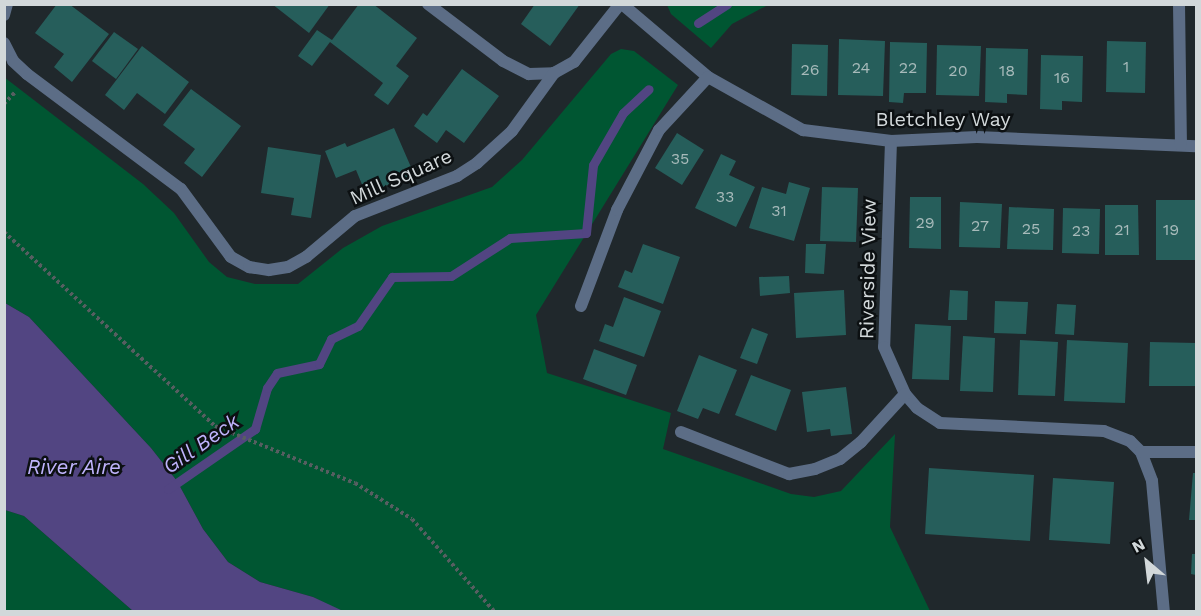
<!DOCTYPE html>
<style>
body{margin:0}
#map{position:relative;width:1201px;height:616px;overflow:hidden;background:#20282c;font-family:"Work Sans",sans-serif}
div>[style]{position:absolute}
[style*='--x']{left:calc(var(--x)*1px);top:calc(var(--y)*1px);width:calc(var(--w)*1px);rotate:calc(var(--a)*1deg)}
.green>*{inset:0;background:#005632}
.water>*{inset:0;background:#524582}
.stream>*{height:9px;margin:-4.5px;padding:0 4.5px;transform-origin:4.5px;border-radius:4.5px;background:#524582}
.building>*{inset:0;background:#265e5b}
.path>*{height:4px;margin-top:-2px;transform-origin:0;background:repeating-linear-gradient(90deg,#575e61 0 3px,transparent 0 6px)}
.street>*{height:12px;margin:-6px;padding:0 6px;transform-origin:6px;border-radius:6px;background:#5c6d86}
span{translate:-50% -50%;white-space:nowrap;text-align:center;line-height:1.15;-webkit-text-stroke:5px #0c1012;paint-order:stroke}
.number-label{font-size:16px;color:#a7baba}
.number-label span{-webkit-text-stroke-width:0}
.street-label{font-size:20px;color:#d2d8da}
.water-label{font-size:21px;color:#bfb3fc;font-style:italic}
.frame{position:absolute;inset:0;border:6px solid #d2d8da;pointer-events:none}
.north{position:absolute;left:1117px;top:532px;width:60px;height:60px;-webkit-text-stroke:4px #0c1012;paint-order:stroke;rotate:332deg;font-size:16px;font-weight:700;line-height:24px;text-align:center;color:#d2d8da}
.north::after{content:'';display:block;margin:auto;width:21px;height:27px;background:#d2d8da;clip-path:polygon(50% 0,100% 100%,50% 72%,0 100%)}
</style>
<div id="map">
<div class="green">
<i style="clip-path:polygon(667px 5px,768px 5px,732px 24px,711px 48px,671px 14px)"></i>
<i style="clip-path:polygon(621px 49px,634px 51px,678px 85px,536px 315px,547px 373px,671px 413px,663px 449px,791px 494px,814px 497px,841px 491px,895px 434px,890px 527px,930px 611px,343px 612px,313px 597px,260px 582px,228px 562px,203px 529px,177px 481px,151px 448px,29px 317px,5px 303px,4px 77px,143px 184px,174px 213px,209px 262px,227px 277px,255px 284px,298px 284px,343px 248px,382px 226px,492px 187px,522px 160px,611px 54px)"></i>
<i style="clip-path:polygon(5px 510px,24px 516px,133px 611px,5px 612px)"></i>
</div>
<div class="water">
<i style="clip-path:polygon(5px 303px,29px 317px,151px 448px,177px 481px,203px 529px,228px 562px,260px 582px,313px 597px,343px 611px,133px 611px,24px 516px,5px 510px)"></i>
</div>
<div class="stream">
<i style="--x:698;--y:23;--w:35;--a:-33"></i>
<i style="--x:168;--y:489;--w:106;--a:-34.6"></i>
<i style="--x:255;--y:429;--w:43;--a:-73.7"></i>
<i style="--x:267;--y:388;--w:18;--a:-56"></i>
<i style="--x:277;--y:373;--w:43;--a:-12.1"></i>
<i style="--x:319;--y:364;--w:28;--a:-64"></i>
<i style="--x:331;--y:339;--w:30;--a:-26"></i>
<i style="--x:358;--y:326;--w:60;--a:-55.2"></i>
<i style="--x:392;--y:277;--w:59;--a:-1"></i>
<i style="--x:451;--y:276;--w:70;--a:-32.8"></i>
<i style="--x:510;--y:238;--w:76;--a:-3.8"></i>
<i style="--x:586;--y:233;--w:68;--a:-84.1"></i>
<i style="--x:593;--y:165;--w:60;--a:-60"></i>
<i style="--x:623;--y:113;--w:35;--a:-43"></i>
</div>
<div class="building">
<i style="clip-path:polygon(57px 4px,69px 4px,109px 34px,72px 82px,54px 67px,64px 54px,35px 33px)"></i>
<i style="clip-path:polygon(272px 4px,330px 4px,309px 33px)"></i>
<i style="clip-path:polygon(359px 4px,373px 4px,417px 38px,396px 66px,409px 76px,388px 105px,374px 95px,383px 83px,330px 42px,312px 66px,298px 56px,317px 30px,332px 40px)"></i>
<i style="clip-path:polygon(535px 4px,580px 4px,550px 46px,521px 24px)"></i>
<i style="clip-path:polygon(114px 32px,138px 49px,116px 79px,92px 61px)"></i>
<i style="clip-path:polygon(839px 39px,885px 41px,883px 96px,838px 95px)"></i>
<i style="clip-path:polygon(1107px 41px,1146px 42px,1145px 93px,1106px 92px)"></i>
<i style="clip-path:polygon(890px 42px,927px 43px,926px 93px,904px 93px,903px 103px,889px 102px)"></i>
<i style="clip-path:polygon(792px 44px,828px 45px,827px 96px,791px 95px)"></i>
<i style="clip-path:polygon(937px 45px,981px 46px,979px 96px,936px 95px)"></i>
<i style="clip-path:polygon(142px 46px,189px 82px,165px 114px,137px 93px,124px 110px,105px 95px)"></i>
<i style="clip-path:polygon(986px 48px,1028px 49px,1027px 95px,1007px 94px,1007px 103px,985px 102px)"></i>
<i style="clip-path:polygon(1041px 55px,1083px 56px,1082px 102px,1062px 101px,1062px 110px,1040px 109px)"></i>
<i style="clip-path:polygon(462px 69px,499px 96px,464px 143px,446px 130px,437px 143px,414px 126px,423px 113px,427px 116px)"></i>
<i style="clip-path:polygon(191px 89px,241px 126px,202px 177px,184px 163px,195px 149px,163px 125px)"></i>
<i style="clip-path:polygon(394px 128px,414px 174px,366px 194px,356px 170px,336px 178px,325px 151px,345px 143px,347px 147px)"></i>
<i style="clip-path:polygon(677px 133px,704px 150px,682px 185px,655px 168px)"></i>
<i style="clip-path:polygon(268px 147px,321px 155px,311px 218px,291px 215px,294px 198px,261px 193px)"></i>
<i style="clip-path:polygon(721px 154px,736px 161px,729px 175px,755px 187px,736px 227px,695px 208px)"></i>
<i style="clip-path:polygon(789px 182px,810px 188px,794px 241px,749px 228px,762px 187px,786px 194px)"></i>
<i style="clip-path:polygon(822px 187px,858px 188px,856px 242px,820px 241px)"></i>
<i style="clip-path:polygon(910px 197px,941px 197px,941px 249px,909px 248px)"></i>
<i style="clip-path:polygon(1156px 200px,1196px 200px,1196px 260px,1156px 260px)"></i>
<i style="clip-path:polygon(960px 202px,1002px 204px,1000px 248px,959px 247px)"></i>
<i style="clip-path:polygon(1105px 205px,1138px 205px,1139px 255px,1105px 255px)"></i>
<i style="clip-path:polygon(1009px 207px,1054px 209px,1053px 250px,1007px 249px)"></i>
<i style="clip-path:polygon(1063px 208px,1100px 209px,1099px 254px,1062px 253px)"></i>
<i style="clip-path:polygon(643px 244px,680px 257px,663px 304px,618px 287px,625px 270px,632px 273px)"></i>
<i style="clip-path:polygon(806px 244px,826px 244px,824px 274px,805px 273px)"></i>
<i style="clip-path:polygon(789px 276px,790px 293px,760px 296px,759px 277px)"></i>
<i style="clip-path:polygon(844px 290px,846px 335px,796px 338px,794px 293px)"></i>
<i style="clip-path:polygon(950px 290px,968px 291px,967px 320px,948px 320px)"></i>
<i style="clip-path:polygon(624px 297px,661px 311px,644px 357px,599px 341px,605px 324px,613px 327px)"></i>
<i style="clip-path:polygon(995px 301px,1028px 302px,1026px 334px,994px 333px)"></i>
<i style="clip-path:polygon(1057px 304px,1076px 305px,1074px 335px,1055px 334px)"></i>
<i style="clip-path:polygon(915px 324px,951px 326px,949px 380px,912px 379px)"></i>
<i style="clip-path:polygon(752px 328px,768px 334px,757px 364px,740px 358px)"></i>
<i style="clip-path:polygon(963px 336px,995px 338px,993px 392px,960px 391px)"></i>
<i style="clip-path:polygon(1020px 340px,1058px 342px,1055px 396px,1018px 395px)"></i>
<i style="clip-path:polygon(1067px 340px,1128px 343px,1125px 403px,1064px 401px)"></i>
<i style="clip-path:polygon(1150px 342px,1196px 343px,1196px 386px,1149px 386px)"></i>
<i style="clip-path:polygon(594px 349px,637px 365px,626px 395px,583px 379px)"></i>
<i style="clip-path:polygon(699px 355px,737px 370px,719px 414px,703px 408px,698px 419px,677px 411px)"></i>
<i style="clip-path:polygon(751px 375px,791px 390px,776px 431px,735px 415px)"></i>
<i style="clip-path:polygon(846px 387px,852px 434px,831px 436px,830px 429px,807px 432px,802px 392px)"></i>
<i style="clip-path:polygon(929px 468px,1034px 475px,1030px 541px,925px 534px)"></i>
<i style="clip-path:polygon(1193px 473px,1196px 473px,1196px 520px,1189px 520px)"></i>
<i style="clip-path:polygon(1053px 478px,1114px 482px,1110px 544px,1049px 540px)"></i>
<i style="clip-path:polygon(1192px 554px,1196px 554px,1196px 575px,1191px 574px)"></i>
</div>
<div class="path">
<i style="--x:4;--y:104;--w:16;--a:-47"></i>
<i style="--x:4;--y:232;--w:287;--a:42.6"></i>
<i style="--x:215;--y:426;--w:151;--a:22.2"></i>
<i style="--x:355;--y:483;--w:67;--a:32.3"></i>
<i style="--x:412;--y:519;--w:125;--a:48.3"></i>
</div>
<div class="street">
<i style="--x:428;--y:4;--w:94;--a:37.2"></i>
<i style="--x:503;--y:61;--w:29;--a:27"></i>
<i style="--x:529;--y:74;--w:25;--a:-2"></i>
<i style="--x:554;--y:73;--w:23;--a:-29"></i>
<i style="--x:574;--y:62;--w:74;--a:-51.6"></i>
<i style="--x:622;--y:4;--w:113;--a:40.3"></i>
<i style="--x:708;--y:77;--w:109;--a:29.2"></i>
<i style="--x:803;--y:130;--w:89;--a:7.1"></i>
<i style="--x:891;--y:141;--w:86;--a:-2.7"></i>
<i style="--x:977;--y:137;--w:219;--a:2.4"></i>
<i style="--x:1179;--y:4;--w:141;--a:89.2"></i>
<i style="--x:4;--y:15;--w:11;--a:-75"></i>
<i style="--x:4;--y:43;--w:20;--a:63"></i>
<i style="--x:13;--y:61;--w:19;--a:43"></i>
<i style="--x:27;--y:74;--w:192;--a:36.8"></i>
<i style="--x:181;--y:189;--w:84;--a:53.7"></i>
<i style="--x:231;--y:257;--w:21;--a:29"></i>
<i style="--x:249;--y:267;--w:20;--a:9"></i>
<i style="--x:269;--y:270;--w:19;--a:-9"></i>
<i style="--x:288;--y:267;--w:21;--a:-29"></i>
<i style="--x:306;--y:257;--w:64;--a:-39.9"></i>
<i style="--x:355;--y:216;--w:110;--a:-21.4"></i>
<i style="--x:457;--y:176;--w:24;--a:-33"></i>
<i style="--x:477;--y:163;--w:47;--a:-42.4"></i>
<i style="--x:512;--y:131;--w:72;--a:-54.1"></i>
<i style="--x:891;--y:141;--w:206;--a:91.9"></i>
<i style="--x:884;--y:347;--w:51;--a:65.9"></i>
<i style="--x:905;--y:394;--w:18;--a:49"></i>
<i style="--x:917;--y:408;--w:27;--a:33"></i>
<i style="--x:940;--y:423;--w:164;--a:2.8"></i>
<i style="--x:1104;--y:431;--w:28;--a:21"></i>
<i style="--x:1130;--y:441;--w:16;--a:45"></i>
<i style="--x:1141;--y:452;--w:31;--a:69"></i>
<i style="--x:1152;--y:481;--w:132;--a:84.8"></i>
<i style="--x:581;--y:306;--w:103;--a:-69.4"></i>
<i style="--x:617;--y:210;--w:90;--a:-62.3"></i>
<i style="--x:659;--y:130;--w:72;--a:-47.2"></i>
<i style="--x:681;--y:432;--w:116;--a:21.3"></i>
<i style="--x:789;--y:474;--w:26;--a:-11"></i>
<i style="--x:815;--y:469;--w:27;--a:-22"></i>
<i style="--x:840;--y:459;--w:27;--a:-39"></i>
<i style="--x:861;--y:442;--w:65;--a:-47.5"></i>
<i style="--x:1141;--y:452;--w:55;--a:0"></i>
</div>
<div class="number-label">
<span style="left:1126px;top:67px">1</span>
<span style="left:861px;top:68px">24</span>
<span style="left:908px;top:68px">22</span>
<span style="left:810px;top:70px">26</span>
<span style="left:958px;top:71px">20</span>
<span style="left:1007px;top:71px">18</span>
<span style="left:1062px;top:78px">16</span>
<span style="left:680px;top:159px">35</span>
<span style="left:725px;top:197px">33</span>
<span style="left:779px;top:211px">31</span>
<span style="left:925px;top:223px">29</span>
<span style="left:980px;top:226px">27</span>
<span style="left:1031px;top:229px">25</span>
<span style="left:1122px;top:230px">21</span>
<span style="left:1171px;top:230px">19</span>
<span style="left:1081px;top:231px">23</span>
</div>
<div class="street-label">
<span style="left:943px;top:119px">Bletchley Way</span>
<span style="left:401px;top:177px;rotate:-24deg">Mill Square</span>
<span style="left:868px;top:269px;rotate:-89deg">Riverside View</span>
</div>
<div class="water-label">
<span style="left:201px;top:444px;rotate:-35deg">Gill Beck</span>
<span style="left:74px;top:467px">River Aire</span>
</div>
<div class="frame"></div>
<div class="north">N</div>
</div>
